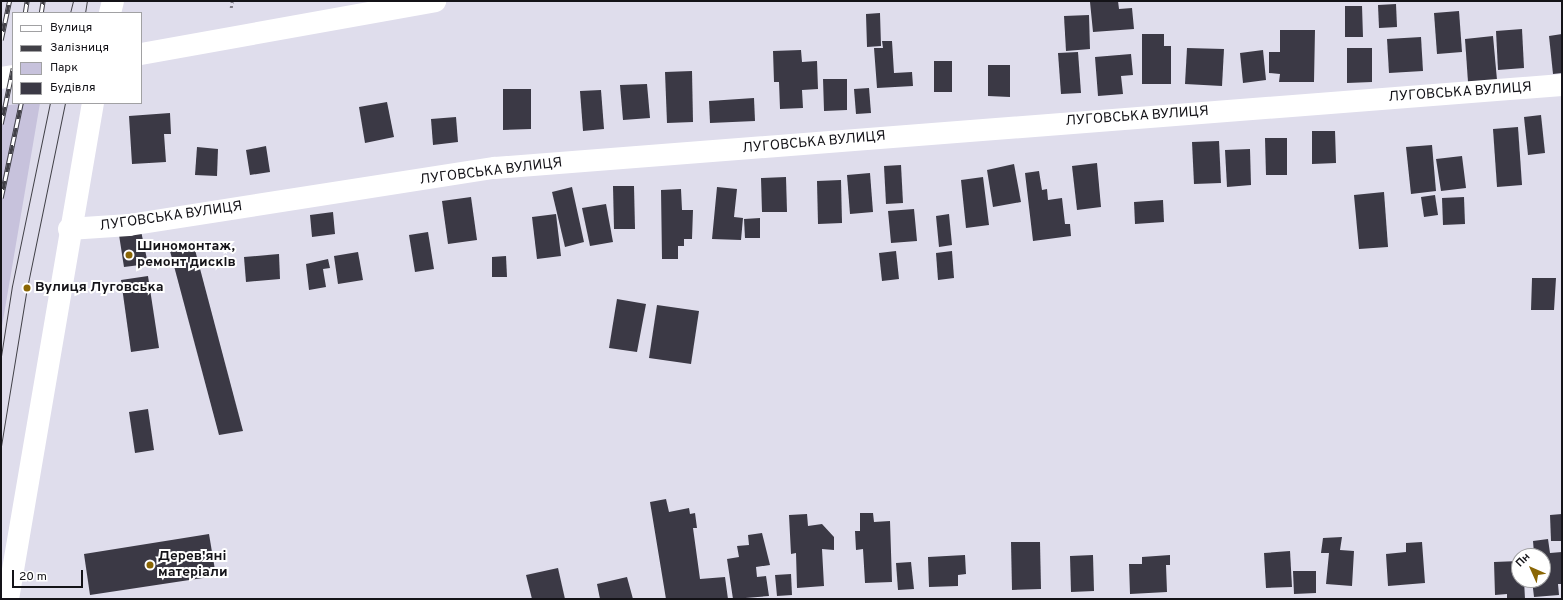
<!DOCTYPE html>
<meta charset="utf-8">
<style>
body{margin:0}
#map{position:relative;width:1563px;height:600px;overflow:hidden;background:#dfddec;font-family:Overpass,sans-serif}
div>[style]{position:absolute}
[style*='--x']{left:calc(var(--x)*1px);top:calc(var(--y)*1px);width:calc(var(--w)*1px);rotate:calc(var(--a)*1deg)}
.green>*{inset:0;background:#c7c2dc}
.building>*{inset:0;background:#3b3945}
.path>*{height:2.5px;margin-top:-1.25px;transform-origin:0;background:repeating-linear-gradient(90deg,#7f7d88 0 2px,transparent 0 5px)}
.secondary>*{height:22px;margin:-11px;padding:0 11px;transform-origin:11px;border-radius:11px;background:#fff}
.tram>*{height:1px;margin:-0.5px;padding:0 0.5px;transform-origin:0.5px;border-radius:0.5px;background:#414047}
.rail>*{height:4.5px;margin-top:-2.25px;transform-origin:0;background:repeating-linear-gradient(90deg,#fff 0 9px,#414047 0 18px);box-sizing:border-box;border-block:1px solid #414047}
.dots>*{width:11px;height:11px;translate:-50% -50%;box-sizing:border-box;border:2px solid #fff;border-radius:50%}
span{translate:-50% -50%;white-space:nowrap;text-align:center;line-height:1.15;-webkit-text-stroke:4px #fff;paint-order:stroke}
.street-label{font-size:14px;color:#141318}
.poi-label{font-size:14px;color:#141318;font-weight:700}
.left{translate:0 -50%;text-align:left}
.frame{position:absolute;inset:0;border:2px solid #141318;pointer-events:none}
.legend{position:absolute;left:12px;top:12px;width:130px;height:92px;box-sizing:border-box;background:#fff;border:1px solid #a1a1a3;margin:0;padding:5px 7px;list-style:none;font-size:12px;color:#141318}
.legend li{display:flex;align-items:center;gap:8px;height:20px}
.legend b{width:20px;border:1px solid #a1a1a3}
.north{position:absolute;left:1511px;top:548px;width:40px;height:40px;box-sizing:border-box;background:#fff;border:1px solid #a1a1a3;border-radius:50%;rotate:315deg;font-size:11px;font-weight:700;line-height:16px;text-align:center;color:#141318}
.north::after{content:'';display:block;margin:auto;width:14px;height:18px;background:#8a6604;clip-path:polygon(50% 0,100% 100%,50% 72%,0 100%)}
.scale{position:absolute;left:12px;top:570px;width:71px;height:18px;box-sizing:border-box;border:2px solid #141318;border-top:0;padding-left:5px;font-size:12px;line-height:14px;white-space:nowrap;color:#141318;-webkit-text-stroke:3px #fff;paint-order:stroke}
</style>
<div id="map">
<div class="green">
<i style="clip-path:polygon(27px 103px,40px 103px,1px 332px,1px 106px)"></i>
</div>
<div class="building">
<i style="clip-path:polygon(1118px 1px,1119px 9px,1132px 8px,1134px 29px,1093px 32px,1090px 2px)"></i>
<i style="clip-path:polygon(1396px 4px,1397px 27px,1379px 28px,1378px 5px)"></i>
<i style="clip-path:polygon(1345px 6px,1362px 6px,1363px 37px,1345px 37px)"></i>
<i style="clip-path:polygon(1459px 11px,1462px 52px,1437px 54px,1434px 13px)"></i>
<i style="clip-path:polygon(880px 13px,881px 46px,867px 47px,866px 14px)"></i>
<i style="clip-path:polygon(1089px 15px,1090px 49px,1066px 51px,1064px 16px)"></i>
<i style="clip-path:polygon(1522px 29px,1524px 68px,1498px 70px,1496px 31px)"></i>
<i style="clip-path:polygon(1280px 30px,1315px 30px,1314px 82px,1279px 82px,1280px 74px,1269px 73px,1269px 52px,1280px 52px)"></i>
<i style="clip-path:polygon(1142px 34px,1164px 34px,1164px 46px,1171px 46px,1171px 84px,1142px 84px)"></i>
<i style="clip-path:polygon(1562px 34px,1562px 73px,1553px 74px,1549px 36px)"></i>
<i style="clip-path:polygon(1493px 36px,1497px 80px,1468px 82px,1465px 39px)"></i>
<i style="clip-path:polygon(1421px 37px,1423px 71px,1389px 73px,1387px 39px)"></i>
<i style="clip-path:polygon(882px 41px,892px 41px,894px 73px,912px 72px,913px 86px,877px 88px,874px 48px,883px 48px)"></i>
<i style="clip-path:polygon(1187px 48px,1224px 49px,1222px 86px,1185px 84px)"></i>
<i style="clip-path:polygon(1347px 48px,1372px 48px,1372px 82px,1347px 83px)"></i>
<i style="clip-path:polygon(801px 50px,802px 62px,817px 61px,818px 89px,802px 90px,803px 108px,780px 109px,779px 82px,774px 82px,773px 51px)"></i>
<i style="clip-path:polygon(1263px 50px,1266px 80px,1243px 83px,1240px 53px)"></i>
<i style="clip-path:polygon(1078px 52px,1081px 93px,1061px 94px,1058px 53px)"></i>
<i style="clip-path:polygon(1131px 54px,1133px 75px,1121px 76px,1123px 94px,1098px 96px,1095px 57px)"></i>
<i style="clip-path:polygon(934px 61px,952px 61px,952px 92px,934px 92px)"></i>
<i style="clip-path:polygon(988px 65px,1010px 65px,1010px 97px,988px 96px)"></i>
<i style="clip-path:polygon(692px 71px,693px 122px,667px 123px,665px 72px)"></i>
<i style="clip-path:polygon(823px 79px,847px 79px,847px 110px,824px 111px)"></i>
<i style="clip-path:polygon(647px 84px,650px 118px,623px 120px,620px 85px)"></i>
<i style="clip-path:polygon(869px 88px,871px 113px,856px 114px,854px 89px)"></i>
<i style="clip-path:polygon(503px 89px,531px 89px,531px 129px,503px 130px)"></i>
<i style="clip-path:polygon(601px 90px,604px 129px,583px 131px,580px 91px)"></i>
<i style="clip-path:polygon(754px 98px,755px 121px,710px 123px,709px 101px)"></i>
<i style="clip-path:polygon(387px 102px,394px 137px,365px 143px,359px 107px)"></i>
<i style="clip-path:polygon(170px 113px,171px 134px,164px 134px,166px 162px,132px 164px,129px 116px)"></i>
<i style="clip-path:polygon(1541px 115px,1545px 153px,1528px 155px,1524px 117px)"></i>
<i style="clip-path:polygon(456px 117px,458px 142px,433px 145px,431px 119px)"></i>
<i style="clip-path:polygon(1518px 127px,1522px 185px,1497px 187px,1493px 129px)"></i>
<i style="clip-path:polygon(1312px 131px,1335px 131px,1336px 163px,1312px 164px)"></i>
<i style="clip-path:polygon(1265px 138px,1287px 138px,1287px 175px,1266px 175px)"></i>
<i style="clip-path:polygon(1219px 141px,1221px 183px,1194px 184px,1192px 142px)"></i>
<i style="clip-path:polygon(1432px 145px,1436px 191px,1411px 194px,1406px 147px)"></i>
<i style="clip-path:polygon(266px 146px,270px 172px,250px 175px,246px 150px)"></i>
<i style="clip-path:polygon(197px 147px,218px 149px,217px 176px,195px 175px)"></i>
<i style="clip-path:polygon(1250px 149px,1251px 185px,1227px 187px,1225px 150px)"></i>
<i style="clip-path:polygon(1462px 156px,1466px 188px,1441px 191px,1436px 159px)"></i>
<i style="clip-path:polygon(1097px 163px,1101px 207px,1077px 210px,1072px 166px)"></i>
<i style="clip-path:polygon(1014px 164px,1021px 202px,993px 207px,987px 170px)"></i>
<i style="clip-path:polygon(901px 165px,903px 203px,886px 204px,884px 166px)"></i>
<i style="clip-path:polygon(1039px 171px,1042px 190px,1047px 189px,1048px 200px,1062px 198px,1065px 224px,1070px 224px,1071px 236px,1033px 241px,1025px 173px)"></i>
<i style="clip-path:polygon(870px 173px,873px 212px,850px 214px,847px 175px)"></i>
<i style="clip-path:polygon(786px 177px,787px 212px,762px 212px,761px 178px)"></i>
<i style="clip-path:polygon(983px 177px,989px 225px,966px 228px,961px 180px)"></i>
<i style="clip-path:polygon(841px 180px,842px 223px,818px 224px,817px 181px)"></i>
<i style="clip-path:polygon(613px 186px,634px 186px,635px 229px,614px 229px)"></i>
<i style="clip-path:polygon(572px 187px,584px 242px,565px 247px,552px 192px)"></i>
<i style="clip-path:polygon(717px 187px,737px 189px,734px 217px,743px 218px,741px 240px,712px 239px)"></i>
<i style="clip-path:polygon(681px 189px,682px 210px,693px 210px,692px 239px,684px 239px,684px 246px,678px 246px,678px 259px,662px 259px,661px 190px)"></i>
<i style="clip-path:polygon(1384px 192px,1388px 247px,1359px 249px,1354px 195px)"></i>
<i style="clip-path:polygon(1435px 195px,1438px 215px,1424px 217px,1421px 197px)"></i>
<i style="clip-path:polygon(471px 197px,477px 240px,448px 244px,442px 201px)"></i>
<i style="clip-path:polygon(1464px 197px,1465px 224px,1443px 225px,1442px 198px)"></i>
<i style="clip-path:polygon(1163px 200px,1164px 222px,1135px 224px,1134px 202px)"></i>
<i style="clip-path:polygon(606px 204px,613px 242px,590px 246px,582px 208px)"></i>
<i style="clip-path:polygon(914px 209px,917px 241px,891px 243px,888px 211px)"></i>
<i style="clip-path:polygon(333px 212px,335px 234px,312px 237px,310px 215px)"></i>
<i style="clip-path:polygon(556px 214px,561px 256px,537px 259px,532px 217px)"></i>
<i style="clip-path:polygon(949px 214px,952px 245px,939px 247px,936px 216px)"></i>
<i style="clip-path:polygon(760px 218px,760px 238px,745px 238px,744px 219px)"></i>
<i style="clip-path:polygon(141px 231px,148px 264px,124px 267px,119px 235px)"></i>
<i style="clip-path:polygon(428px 232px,434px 269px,415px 272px,409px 235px)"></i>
<i style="clip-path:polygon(194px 246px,243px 431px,219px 435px,170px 251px)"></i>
<i style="clip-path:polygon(896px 251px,899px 279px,882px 281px,879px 253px)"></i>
<i style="clip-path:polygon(952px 251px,954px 278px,938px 280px,936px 253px)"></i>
<i style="clip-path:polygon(358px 252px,363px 280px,338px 284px,334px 256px)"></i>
<i style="clip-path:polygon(279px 254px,280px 279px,246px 282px,244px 257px)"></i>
<i style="clip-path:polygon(506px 256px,507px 277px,492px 277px,492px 257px)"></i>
<i style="clip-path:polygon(328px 259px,330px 268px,323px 269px,326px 287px,309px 290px,306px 264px)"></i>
<i style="clip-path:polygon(148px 276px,159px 348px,131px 352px,121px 280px)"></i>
<i style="clip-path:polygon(1532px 278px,1556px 278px,1554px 310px,1531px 310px)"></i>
<i style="clip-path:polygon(617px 299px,646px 304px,637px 352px,609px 348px)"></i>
<i style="clip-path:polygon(657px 305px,699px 311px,691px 364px,649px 358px)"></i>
<i style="clip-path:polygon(148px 409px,154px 450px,135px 453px,129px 412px)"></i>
<i style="clip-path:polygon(666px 499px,669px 512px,689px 508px,690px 514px,695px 513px,697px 528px,693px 528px,700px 579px,725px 577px,728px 599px,666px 599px,650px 502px)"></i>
<i style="clip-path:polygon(860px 513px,873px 513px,874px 522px,890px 521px,892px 582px,865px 583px,863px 549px,856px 550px,855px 531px,860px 531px)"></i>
<i style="clip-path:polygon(807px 514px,808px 526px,822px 524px,834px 537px,834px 550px,822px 549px,824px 586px,797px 588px,796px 553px,791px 554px,789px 515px)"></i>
<i style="clip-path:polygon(1562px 514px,1562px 541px,1551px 541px,1550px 515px)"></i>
<i style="clip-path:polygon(762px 533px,770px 565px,756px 567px,757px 577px,766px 576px,769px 596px,733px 599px,727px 559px,739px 557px,737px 546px,749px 545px,748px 535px)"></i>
<i style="clip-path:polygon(209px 534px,216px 576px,90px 595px,84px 554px)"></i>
<i style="clip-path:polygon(1342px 537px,1340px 550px,1354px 551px,1352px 586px,1326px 584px,1329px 553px,1321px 553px,1323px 538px)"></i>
<i style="clip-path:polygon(1548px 539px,1550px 553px,1562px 552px,1562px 584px,1558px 584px,1559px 595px,1534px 597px,1532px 580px,1543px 580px,1543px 556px,1530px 556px,1530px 553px,1534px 553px,1533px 541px)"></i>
<i style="clip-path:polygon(1011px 542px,1040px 542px,1041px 589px,1012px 590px)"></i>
<i style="clip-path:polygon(1422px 542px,1425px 583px,1388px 586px,1386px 554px,1406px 552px,1406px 543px)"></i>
<i style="clip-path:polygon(1290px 551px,1292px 587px,1266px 588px,1264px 553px)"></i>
<i style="clip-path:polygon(965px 555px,966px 574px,958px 575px,958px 586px,929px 587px,928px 557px)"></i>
<i style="clip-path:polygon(1093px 555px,1094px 591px,1071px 592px,1070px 556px)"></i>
<i style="clip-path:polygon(1170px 555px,1170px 565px,1166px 565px,1167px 592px,1130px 594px,1129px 564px,1142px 564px,1142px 557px)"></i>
<i style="clip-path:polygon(1519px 561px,1519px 580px,1524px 580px,1525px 599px,1507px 599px,1507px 594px,1495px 595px,1494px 562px)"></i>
<i style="clip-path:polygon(911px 562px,914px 589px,898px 590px,896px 563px)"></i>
<i style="clip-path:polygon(558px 568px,565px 599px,532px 599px,526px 575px)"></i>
<i style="clip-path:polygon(1293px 571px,1316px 571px,1316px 593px,1294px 594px)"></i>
<i style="clip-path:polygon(791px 574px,792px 595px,777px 596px,775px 575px)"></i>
<i style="clip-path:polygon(627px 577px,633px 599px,600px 599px,597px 584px)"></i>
</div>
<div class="path">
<i style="--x:231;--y:8;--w:7;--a:-82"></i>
</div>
<div class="secondary">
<i style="--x:110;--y:13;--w:12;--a:-76"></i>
<i style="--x:141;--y:54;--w:299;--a:-10.2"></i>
<i style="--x:1;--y:78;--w:12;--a:-9"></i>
<i style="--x:69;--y:229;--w:60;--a:-3.8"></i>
<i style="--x:129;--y:225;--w:370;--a:-8.9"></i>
<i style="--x:495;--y:168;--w:1070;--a:-4.45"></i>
<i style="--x:8;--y:599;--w:503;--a:-80.28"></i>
</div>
<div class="tram">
<i style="--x:70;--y:13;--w:12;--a:-76"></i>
<i style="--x:85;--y:13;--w:12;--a:-81"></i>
<i style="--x:1;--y:356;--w:71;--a:-81.1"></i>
<i style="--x:12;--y:286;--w:187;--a:-78.3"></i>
<i style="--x:1;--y:446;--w:160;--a:-80.7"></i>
<i style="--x:27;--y:288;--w:189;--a:-78.4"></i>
</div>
<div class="rail">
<i style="--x:25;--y:13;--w:12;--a:-81"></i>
<i style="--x:41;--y:13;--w:12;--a:-81"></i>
<i style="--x:1;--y:40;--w:40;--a:-78"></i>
<i style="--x:1;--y:124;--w:57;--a:-77.9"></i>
<i style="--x:1;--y:198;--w:97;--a:-78.1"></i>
</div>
<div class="dots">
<i style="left:129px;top:255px;background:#8a6604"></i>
<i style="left:27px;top:288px;background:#8a6604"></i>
<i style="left:150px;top:565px;background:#8a6604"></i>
</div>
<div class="street-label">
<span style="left:1460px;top:93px;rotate:-4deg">ЛУГОВСЬКА ВУЛИЦЯ</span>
<span style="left:1137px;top:117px;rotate:-4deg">ЛУГОВСЬКА ВУЛИЦЯ</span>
<span style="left:814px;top:143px;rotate:-5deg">ЛУГОВСЬКА ВУЛИЦЯ</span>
<span style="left:491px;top:172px;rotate:-7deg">ЛУГОВСЬКА ВУЛИЦЯ</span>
<span style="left:171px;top:217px;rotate:-8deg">ЛУГОВСЬКА ВУЛИЦЯ</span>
</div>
<div class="poi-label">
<span class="left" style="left:137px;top:255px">Шиномонтаж,<br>ремонт дисків</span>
<span class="left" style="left:35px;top:288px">Вулиця Луговська</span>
<span class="left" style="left:158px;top:565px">Дерев'янi<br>матерiали</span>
</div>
<div class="frame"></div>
<ul class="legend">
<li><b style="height:5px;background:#fff"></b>Вулиця</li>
<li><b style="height:5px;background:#414047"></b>Залізниця</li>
<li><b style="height:11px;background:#c7c2dc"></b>Парк</li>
<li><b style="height:11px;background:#3b3945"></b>Будівля</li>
</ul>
<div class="north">Пн</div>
<div class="scale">20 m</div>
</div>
